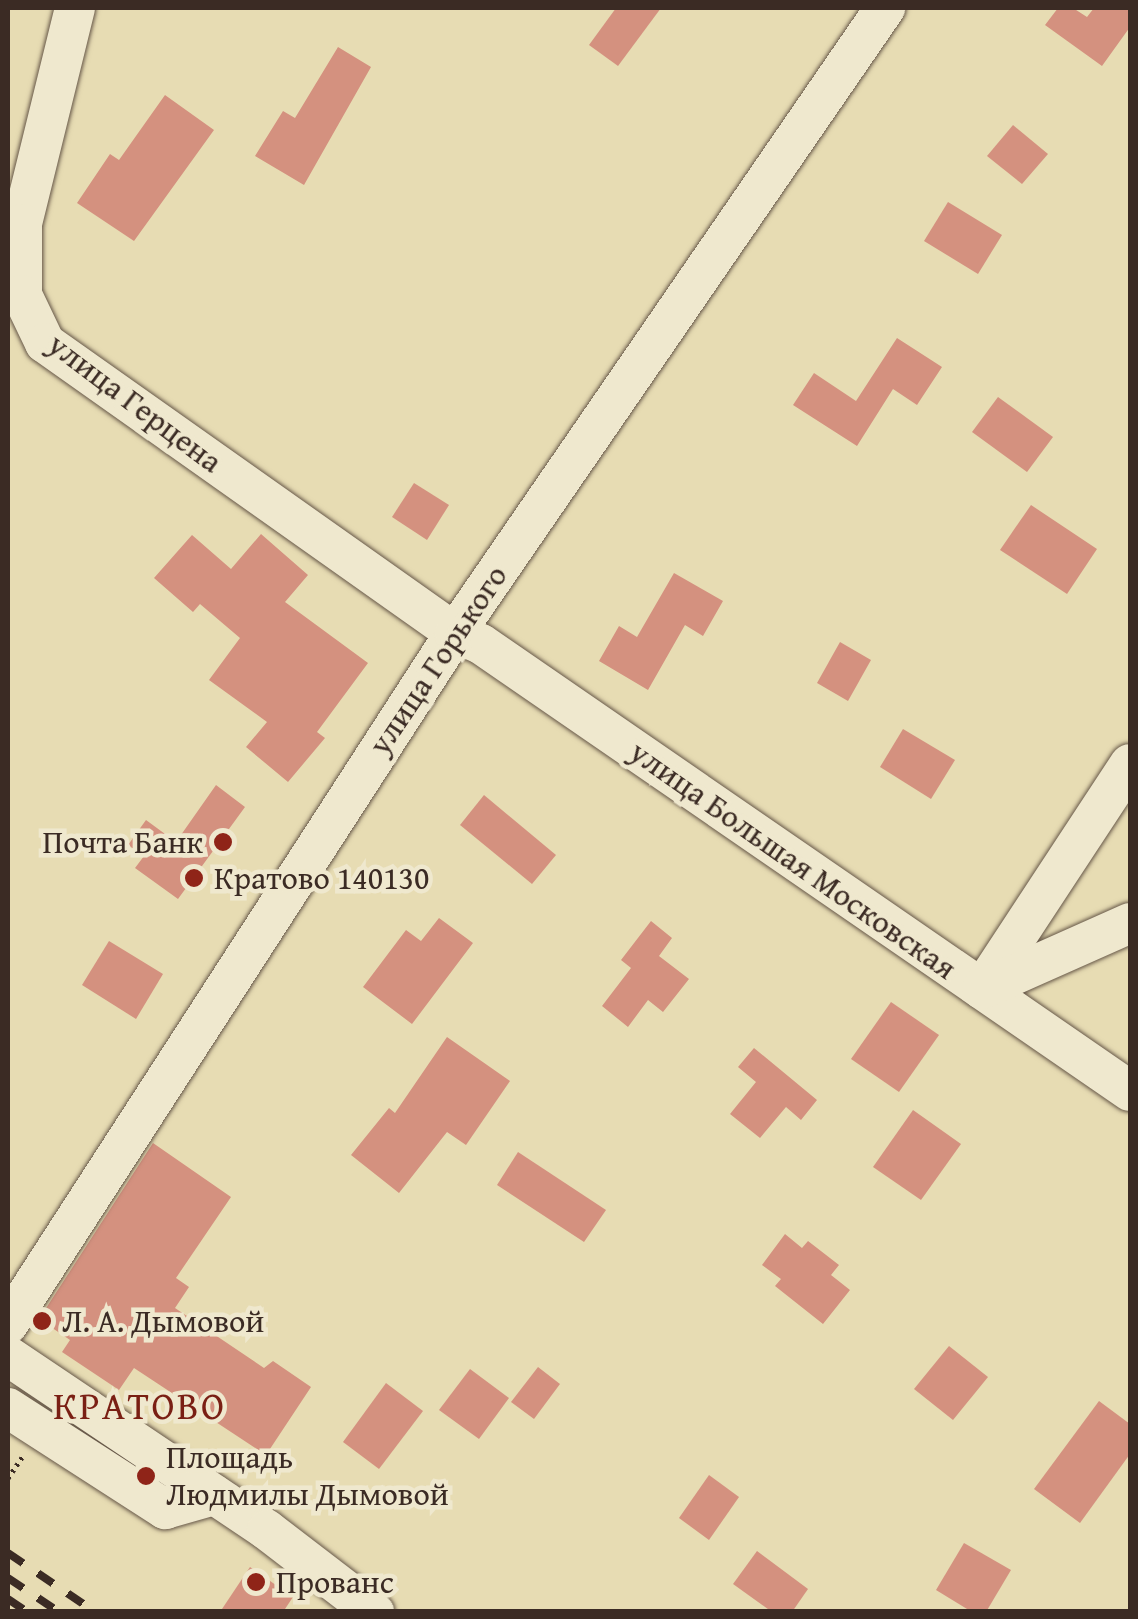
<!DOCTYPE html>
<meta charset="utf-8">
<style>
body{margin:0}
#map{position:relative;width:1138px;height:1619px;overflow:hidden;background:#e7dcb3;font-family:"Gentium Book Plus",serif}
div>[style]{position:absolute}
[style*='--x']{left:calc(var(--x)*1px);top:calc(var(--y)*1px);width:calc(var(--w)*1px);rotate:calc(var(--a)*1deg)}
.building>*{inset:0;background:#d4917f}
.path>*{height:5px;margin-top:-2.5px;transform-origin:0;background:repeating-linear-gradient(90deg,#3b2b24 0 2.5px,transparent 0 7.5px)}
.roads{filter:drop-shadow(0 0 2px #665748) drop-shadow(0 0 2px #665748)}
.minor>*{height:40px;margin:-20px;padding:0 20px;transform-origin:20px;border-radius:20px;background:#efe8ce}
.rail>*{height:8px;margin-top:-4px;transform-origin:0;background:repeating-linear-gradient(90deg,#3b2b24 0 18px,transparent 0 36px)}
.dots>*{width:28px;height:28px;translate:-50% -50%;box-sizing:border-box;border:5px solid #efe8ce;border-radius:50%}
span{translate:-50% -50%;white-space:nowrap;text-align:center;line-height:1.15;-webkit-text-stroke:9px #efe8ce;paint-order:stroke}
.street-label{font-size:32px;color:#3b2b24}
.poi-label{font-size:32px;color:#3b2b24}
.right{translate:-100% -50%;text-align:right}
.left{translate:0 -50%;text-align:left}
.quarter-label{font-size:38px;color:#7a1f14;letter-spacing:2.5px}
.frame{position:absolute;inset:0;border:10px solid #3b2b24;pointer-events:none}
</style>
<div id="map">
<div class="building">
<i style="clip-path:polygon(616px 8px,661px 8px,618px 66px,589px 45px)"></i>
<i style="clip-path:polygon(1058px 8px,1073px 8px,1087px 17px,1094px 8px,1130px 8px,1130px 27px,1102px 66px,1045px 25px)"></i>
<i style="clip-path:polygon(338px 47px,371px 67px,304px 185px,255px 156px,283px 111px,295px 118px)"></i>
<i style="clip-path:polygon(165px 95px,214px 130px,134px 241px,77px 203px,110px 154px,119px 160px)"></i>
<i style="clip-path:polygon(1013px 125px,1048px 154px,1022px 184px,987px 156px)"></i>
<i style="clip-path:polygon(948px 202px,1002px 235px,978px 274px,924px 241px)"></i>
<i style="clip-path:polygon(897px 338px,942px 367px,917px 405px,893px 389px,857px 446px,793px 405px,814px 373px,856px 401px)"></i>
<i style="clip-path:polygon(998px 397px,1053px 437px,1027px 472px,972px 432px)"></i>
<i style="clip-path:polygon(414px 483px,449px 505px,427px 540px,392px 517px)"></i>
<i style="clip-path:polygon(1031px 505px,1097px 549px,1067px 594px,1000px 550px)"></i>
<i style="clip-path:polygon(261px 534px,308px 575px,285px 602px,368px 663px,317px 732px,325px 738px,288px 782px,246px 747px,267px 722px,209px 680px,240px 638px,200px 604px,193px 612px,154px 578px,192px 535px,231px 569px)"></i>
<i style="clip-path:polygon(674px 573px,723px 601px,703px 636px,685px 625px,648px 690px,599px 661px,619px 626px,637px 637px)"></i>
<i style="clip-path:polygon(840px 642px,871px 660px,848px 701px,817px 683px)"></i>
<i style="clip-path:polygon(903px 729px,955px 760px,931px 799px,880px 767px)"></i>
<i style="clip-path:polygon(216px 785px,245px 807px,178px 899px,135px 868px,144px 856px,128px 845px,146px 820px,176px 842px)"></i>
<i style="clip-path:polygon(484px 795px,556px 855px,532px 884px,460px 825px)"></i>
<i style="clip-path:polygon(439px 918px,473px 943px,412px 1024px,363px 987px,406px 930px,421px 941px)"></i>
<i style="clip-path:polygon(651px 921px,672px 938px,659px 956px,689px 979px,663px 1012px,648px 1000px,628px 1027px,602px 1006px,631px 968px,621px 960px)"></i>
<i style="clip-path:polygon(109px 941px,163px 974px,136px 1019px,82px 985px)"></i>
<i style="clip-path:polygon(891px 1002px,939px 1035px,899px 1092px,851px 1059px)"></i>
<i style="clip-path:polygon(447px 1037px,510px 1081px,466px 1145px,447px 1132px,399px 1193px,351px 1155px,389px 1108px,395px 1113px)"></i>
<i style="clip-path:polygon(754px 1048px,817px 1100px,801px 1120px,786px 1107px,760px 1138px,730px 1114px,756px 1082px,738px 1067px)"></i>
<i style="clip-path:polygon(913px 1110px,961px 1144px,921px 1200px,873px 1167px)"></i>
<i style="clip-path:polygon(153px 1143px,231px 1197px,176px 1278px,189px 1287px,175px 1308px,264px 1368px,273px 1361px,311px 1387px,266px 1455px,134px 1368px,119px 1390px,62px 1352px,70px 1340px,39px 1319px)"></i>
<i style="clip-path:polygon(518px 1152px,606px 1210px,584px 1242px,497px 1185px)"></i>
<i style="clip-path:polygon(785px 1234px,802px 1248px,808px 1241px,839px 1265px,831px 1275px,850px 1290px,823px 1324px,775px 1286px,781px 1279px,762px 1265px)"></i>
<i style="clip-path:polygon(949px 1346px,988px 1377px,953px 1420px,914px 1389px)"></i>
<i style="clip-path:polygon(538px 1367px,560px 1384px,534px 1419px,511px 1402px)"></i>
<i style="clip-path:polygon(470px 1369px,509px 1398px,479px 1439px,439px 1410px)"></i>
<i style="clip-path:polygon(386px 1383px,423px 1411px,379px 1469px,343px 1442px)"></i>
<i style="clip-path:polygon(1099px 1401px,1130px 1424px,1130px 1454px,1080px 1523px,1034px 1489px)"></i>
<i style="clip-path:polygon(709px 1475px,739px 1497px,709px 1540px,679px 1518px)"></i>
<i style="clip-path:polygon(964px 1543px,1011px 1570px,986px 1612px,972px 1612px,936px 1590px)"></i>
<i style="clip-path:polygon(757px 1551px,808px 1589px,792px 1612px,772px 1612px,733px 1584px)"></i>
<i style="clip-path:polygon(250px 1567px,293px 1597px,283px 1612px,220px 1612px)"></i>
</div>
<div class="path">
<i style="--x:8;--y:1478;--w:27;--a:-56"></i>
</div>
<div class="roads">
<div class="minor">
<i style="--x:75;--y:8;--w:222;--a:103.8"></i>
<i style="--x:22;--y:224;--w:71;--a:90"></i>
<i style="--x:22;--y:295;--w:53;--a:64.4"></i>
<i style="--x:45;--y:343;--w:502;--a:35.27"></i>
<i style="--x:455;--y:633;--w:28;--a:23"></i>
<i style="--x:481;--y:644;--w:788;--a:34.56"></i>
<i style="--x:982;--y:989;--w:269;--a:-56.7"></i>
<i style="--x:982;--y:989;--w:162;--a:-24"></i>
<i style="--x:8;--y:1324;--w:823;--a:-57.1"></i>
<i style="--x:455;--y:633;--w:759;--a:-55.47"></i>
<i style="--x:8;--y:1356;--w:312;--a:33.9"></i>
<i style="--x:267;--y:1530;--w:135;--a:37.5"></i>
<i style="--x:8;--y:1408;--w:187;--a:32.8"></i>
<i style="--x:165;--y:1509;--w:51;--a:-15.9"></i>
</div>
</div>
<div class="rail">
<i style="--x:8;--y:1553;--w:105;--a:34.1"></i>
<i style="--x:8;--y:1578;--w:61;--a:33.7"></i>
<i style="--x:8;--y:1599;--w:23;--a:34"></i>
</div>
<div class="dots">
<i style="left:223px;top:842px;background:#8f2418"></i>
<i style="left:194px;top:878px;background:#8f2418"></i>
<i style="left:42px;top:1321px;background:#8f2418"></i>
<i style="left:146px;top:1476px;background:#8f2418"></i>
<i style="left:256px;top:1582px;background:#8f2418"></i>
</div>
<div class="street-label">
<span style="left:135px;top:403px;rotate:37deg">улица Герцена</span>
<span style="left:438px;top:660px;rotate:-56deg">улица Горького</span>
<span style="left:793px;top:860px;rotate:35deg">улица Большая Московская</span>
</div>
<div class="poi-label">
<span class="right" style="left:203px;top:842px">Почта Банк</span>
<span class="left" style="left:214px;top:878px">Кратово 140130</span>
<span class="left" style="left:62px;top:1321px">Л. А. Дымовой</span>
<span class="left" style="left:166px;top:1476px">Площадь<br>Людмилы Дымовой</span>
<span class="left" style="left:276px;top:1582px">Прованс</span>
</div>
<div class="quarter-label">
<span style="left:140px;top:1406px">КРАТОВО</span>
</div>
<div class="frame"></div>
</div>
